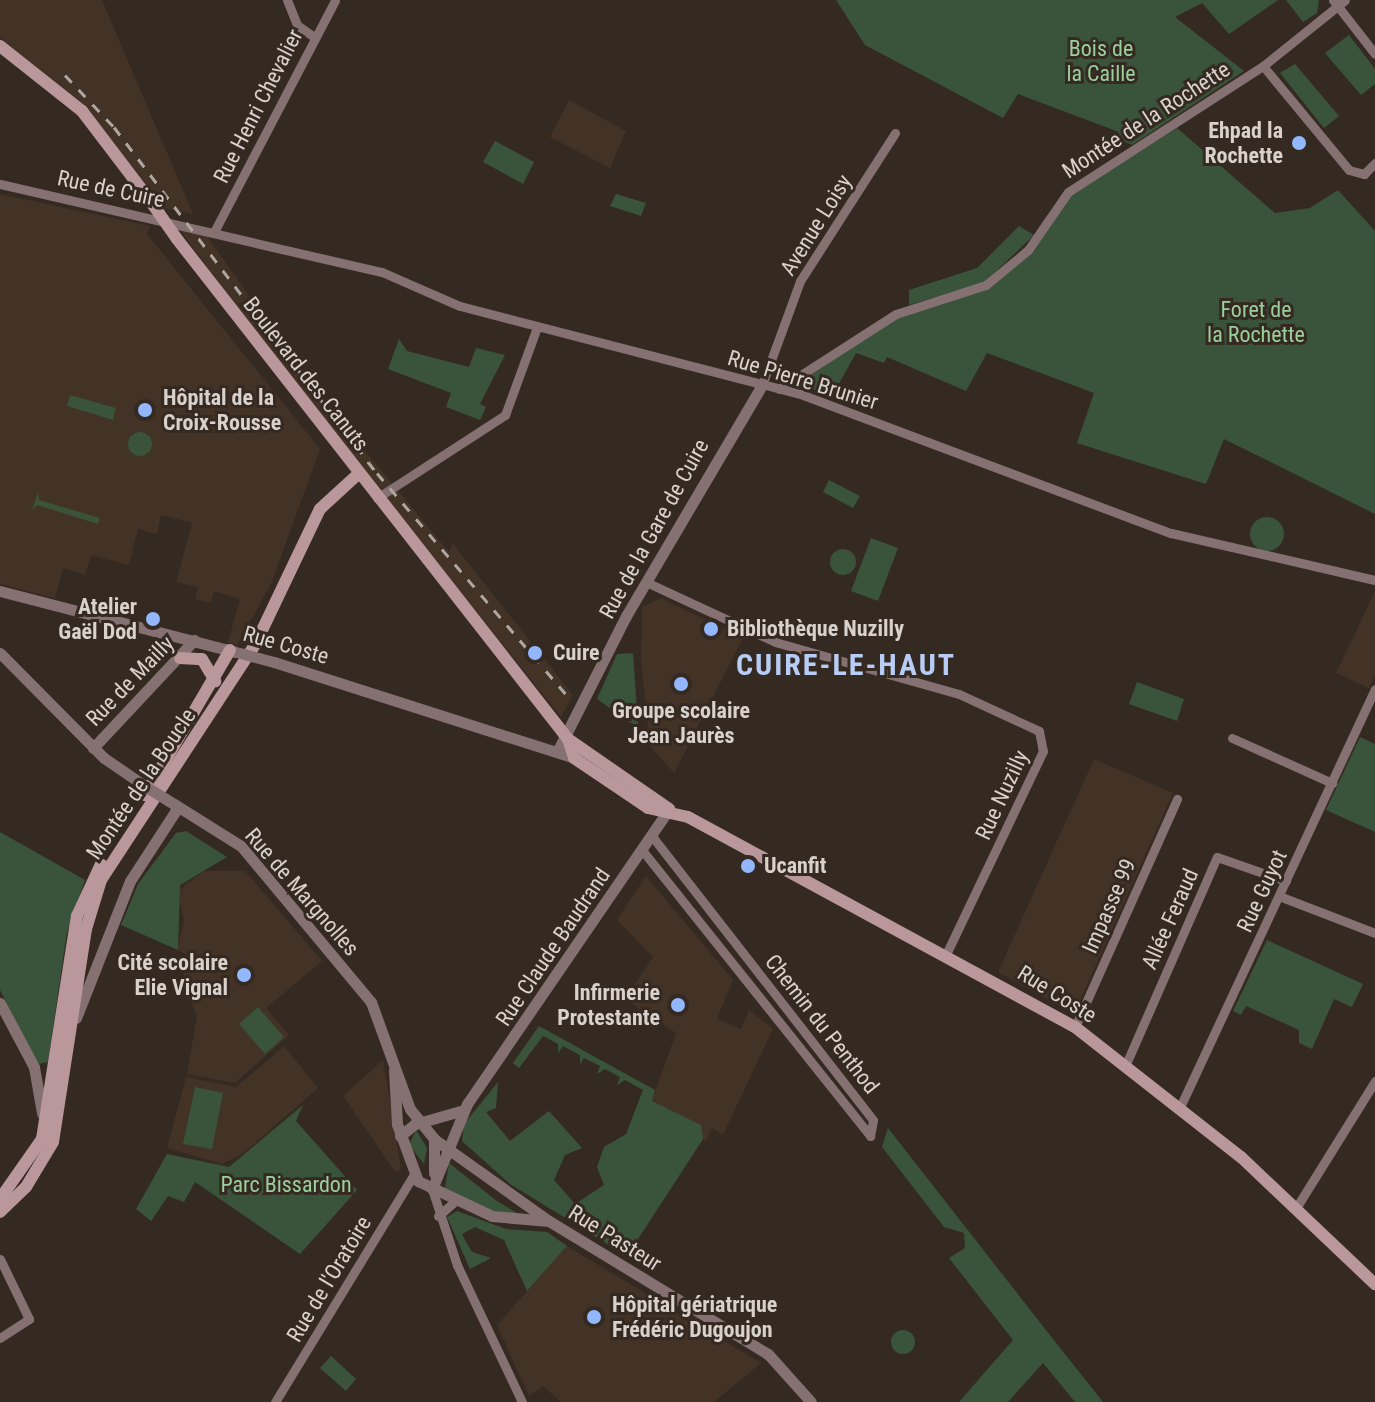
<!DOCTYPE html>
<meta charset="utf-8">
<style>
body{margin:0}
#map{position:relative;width:1375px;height:1402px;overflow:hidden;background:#352a22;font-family:"Roboto Condensed",sans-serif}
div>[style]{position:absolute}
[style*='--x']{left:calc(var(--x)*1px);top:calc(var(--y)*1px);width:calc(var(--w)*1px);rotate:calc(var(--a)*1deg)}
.built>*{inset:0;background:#433226}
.green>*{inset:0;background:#39543a}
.round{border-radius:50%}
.minor>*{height:9px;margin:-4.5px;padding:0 4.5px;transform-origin:4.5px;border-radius:4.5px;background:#867172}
.tertiary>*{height:11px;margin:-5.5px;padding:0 5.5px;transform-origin:5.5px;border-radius:5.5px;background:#867172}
.secondary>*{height:12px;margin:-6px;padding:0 6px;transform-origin:6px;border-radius:6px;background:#b9979a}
.rail>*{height:3px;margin-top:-1.5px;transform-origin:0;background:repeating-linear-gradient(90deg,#aea6a0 0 10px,transparent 0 20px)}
.tertiary-bridge>*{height:11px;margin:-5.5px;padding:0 5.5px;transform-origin:5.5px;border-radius:5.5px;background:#867172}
.secondary-bridge>*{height:12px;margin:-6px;padding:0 6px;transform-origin:6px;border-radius:6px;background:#b9979a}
.dots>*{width:22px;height:22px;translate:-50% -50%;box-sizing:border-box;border:4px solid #352a22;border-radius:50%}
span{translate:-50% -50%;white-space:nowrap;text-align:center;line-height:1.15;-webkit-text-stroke:6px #352a22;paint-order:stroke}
.park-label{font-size:22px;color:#9bcf9c}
.street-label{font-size:22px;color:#d9d1cc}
.poi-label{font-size:22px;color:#d9d1cc;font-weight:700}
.right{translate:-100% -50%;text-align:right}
.left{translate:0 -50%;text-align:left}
.district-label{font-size:30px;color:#b8cdf5;font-weight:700;letter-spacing:2px}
</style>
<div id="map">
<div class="built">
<i style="clip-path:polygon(0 0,102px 0,193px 214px,163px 208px,86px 109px,0 38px)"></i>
<i style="clip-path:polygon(569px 100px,626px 131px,610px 168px,550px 137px)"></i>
<i style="clip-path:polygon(0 194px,150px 226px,147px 234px,320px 449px,271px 584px,237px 645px,228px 642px,240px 599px,214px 591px,211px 603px,195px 599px,198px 587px,176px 582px,192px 523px,170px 517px,161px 515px,157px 534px,138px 529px,129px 565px,91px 555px,85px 575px,63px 568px,55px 598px,0 584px)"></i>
<i style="clip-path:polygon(181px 231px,207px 236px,318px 394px,449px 552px,453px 544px,573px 695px,561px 717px,278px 364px)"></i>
<i style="clip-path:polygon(1375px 591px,1375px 674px,1369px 688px,1336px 673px)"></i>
<i style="clip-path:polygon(661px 598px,743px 638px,674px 773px,650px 746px,641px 659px,642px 607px)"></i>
<i style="clip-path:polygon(1094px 759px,1173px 793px,1074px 1014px,998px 972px)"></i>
<i style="clip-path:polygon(204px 871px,245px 871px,322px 961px,266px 1008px,289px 1035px,235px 1083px,187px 1074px,197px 1016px,182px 980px,190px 957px,178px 950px,184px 919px,177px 892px)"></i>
<i style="clip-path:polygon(646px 876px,733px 980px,717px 1019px,741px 1029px,749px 1010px,773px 1029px,723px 1135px,712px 1128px,706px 1141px,697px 1136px,701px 1125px,652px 1101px,676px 1033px,625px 999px,653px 957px,617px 920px)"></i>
<i style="clip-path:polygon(284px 1046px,318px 1088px,245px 1152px,222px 1164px,167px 1148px,186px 1077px,236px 1087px)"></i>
<i style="clip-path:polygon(383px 1060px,401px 1168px,396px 1173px,343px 1096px)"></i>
<i style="clip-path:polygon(567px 1246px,761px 1363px,714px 1402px,561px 1402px,543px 1386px,529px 1396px,497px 1325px)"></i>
</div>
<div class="green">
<i style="clip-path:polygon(836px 0,1278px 0,1229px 34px,1202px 3px,1175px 17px,1244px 71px,1132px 145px,1116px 138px,1119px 132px,1018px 94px,1003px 118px,865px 45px)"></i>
<i style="clip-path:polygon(1286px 0,1319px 0,1317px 13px,1303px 22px)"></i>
<i style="clip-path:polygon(1349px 35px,1375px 69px,1375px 84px,1361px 95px,1325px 53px)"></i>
<i style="clip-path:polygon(1295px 64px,1339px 116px,1324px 128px,1280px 73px)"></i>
<i style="clip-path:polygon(1177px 128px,1275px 213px,1310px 208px,1338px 190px,1375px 231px,1375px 514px,1224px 439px,1206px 484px,1077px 443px,1094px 393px,987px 353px,966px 391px,887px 357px,884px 363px,856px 353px,832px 396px,809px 388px,811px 375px,891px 321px,991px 288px,1031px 253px,1068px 197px)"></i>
<i style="clip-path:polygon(495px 141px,534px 162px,523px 184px,483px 162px)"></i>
<i style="clip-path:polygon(616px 194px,646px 203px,641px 216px,610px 206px)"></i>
<i style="clip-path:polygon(1019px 226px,1034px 235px,985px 282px,909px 305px,909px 290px,977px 268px)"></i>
<i style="clip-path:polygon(399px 339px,407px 351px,469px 367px,476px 348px,505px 355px,480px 404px,486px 407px,480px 420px,446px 407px,451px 393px,388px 369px)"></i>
<i style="clip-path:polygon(70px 395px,116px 408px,113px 420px,67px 406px)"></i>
<i class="round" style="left:128px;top:432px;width:24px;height:24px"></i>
<i style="clip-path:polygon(829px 480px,860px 496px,853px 508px,823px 492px)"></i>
<i style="clip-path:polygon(38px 492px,39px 500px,100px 518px,98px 524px,37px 505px,32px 511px)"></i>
<i class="round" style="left:1250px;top:517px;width:34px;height:34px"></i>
<i style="clip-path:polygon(871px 538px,898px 548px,878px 601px,851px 591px)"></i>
<i class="round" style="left:830px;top:549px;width:26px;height:26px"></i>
<i style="clip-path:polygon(633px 653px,638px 724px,633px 724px,597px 699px,617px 654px)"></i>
<i style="clip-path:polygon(1137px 682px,1184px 699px,1177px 721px,1129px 704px)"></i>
<i style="clip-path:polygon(1360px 737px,1375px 744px,1375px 832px,1326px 810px)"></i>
<i style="clip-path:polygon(186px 831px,227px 857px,180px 885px,178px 950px,121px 925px,138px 884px,176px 833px)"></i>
<i style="clip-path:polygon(0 832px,85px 880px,67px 932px,48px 1062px,38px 1064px,0 990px)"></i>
<i style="clip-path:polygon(1267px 940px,1363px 984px,1352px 1007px,1334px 999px,1312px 1049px,1299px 1043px,1299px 1030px,1246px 1006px,1241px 1015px,1233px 1011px)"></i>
<i style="clip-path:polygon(258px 1007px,284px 1037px,265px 1054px,239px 1024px)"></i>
<i style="clip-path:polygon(539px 1026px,655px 1090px,652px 1101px,701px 1125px,703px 1139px,627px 1256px,510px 1184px,462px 1141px,464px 1124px,498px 1082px,496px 1108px,486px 1112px,510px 1141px,549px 1111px,582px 1148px,565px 1155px,554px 1180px,575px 1204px,604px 1185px,597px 1167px,604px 1147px,626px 1134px,643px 1090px,625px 1080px,617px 1085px,620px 1077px,605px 1069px,597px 1074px,600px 1066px,584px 1058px,580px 1064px,580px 1055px,563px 1046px,558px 1053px,558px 1044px,543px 1036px,519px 1068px,513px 1063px)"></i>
<i style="clip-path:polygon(195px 1087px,223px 1093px,212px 1149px,183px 1144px)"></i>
<i style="clip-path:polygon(303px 1105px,296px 1121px,357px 1190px,300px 1254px,195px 1182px,184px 1202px,168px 1196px,151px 1221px,136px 1209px,167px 1154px,229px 1167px)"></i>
<i style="clip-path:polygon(888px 1128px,1049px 1334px,1103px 1402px,1075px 1402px,1043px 1363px,1008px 1402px,959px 1402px,1013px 1340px,949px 1258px,965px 1248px,964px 1233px,944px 1227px,882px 1147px)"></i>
<i style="clip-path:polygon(416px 1130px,427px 1148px,424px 1164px,409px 1145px)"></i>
<i style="clip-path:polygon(449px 1163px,497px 1201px,520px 1215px,491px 1211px,445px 1188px)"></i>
<i style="clip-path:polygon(457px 1211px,506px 1229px,547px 1232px,567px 1246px,527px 1291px,504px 1240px,475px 1227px,462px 1234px,465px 1240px,472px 1252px,491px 1258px,470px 1269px,447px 1217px)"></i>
<i class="round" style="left:891px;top:1330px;width:24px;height:24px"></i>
<i style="clip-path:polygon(331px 1356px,356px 1379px,346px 1391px,320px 1368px)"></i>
</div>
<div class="minor">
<i style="--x:287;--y:0;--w:27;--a:68"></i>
<i style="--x:297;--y:25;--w:19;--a:35"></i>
<i style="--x:1333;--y:0;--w:68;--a:52.1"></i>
<i style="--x:1263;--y:66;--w:135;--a:50.4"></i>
<i style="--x:1349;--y:170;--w:16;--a:15"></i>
<i style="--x:1364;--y:174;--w:16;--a:-45"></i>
<i style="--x:0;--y:184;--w:392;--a:13"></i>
<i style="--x:382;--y:272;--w:85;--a:23.6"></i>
<i style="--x:460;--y:306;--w:354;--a:14.5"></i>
<i style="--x:803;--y:395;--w:393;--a:20.6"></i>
<i style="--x:1171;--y:533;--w:209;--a:13"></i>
<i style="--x:215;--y:230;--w:259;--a:-62.4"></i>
<i style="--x:762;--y:385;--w:111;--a:-69.9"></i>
<i style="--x:800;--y:281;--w:176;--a:-57.3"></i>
<i style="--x:779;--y:389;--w:139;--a:-32.7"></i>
<i style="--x:896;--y:314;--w:95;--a:-17.9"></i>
<i style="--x:986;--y:285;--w:55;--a:-39.8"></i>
<i style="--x:1028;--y:250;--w:70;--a:-55.4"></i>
<i style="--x:1068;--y:192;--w:232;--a:-32.9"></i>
<i style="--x:1263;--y:66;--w:105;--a:-38.8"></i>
<i style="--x:377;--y:498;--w:153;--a:-33"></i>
<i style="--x:505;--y:415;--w:94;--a:-70"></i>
<i style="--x:646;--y:582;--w:142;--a:24.9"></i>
<i style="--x:775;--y:642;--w:191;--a:15.8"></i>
<i style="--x:959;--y:694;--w:88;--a:24.8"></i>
<i style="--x:1039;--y:731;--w:20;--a:79"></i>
<i style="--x:1043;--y:751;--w:223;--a:115.5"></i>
<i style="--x:1232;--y:738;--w:110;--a:24.2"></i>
<i style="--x:642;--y:850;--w:366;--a:51.4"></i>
<i style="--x:870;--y:1136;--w:16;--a:-79"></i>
<i style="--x:873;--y:1120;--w:360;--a:-127.9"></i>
<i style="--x:1279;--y:896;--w:103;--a:21.1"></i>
<i style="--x:1075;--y:1027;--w:250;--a:-65.9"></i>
<i style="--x:1126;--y:1064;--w:226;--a:-66.3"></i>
<i style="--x:1217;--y:857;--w:73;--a:19.2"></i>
<i style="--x:1180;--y:1107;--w:461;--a:-65"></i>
<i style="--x:432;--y:1189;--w:80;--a:71.8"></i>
<i style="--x:457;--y:1265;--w:152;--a:64.6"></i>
<i style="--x:1296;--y:1208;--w:150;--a:-58.1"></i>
<i style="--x:438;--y:1216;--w:23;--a:-41"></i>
<i style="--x:0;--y:1259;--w:67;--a:64.2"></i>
<i style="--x:29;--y:1319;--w:35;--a:147"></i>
<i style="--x:275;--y:1402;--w:267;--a:-58.6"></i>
</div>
<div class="tertiary">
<i style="--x:0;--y:591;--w:244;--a:14.5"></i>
<i style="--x:0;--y:653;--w:148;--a:45.3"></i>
<i style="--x:104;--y:758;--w:50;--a:34.3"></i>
<i style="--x:274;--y:662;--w:315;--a:17.7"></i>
<i style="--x:93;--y:748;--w:148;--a:-46.9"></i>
<i style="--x:557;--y:752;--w:153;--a:-63.1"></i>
<i style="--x:626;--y:616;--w:268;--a:-59.5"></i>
<i style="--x:174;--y:804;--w:79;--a:32.1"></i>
<i style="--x:241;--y:846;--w:203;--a:50.2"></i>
<i style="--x:371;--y:1002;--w:114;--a:70"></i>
<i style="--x:410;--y:1109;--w:38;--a:51"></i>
<i style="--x:434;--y:1139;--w:141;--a:35.5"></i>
<i style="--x:549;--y:1221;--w:256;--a:31.3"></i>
<i style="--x:768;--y:1354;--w:64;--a:48.1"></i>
<i style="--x:0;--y:1003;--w:72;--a:62"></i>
<i style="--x:34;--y:1067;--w:47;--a:80.1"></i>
<i style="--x:76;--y:1018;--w:147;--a:-68.5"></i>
<i style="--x:130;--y:881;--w:88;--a:-57"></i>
<i style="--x:394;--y:1070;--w:54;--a:86.8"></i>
<i style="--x:397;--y:1124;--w:61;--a:69.8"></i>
<i style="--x:418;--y:1181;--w:82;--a:25.3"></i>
<i style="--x:492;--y:1216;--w:57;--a:5"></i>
<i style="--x:400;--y:1136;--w:19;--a:-39"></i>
<i style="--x:415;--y:1124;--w:47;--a:-16.1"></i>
<i style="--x:434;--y:1139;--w:34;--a:90"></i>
<i style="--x:432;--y:1189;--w:92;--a:-67.6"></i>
<i style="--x:467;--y:1104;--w:358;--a:-55.6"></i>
</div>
<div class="secondary">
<i style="--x:0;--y:46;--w:105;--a:38.4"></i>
<i style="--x:82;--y:111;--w:111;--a:52.7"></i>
<i style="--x:177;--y:239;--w:635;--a:51.97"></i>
<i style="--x:568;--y:739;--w:20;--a:72"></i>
<i style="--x:574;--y:758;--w:89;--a:34"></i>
<i style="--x:648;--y:808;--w:41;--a:12.7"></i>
<i style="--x:688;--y:817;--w:440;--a:28.5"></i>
<i style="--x:1075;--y:1027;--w:211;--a:38.1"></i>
<i style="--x:1241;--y:1157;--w:185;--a:43.5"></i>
<i style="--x:180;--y:658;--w:22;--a:3"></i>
<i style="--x:202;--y:659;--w:26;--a:59"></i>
<i style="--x:568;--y:739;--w:123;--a:34.7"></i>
<i style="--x:145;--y:795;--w:168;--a:-59.6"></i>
<i style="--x:0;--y:1199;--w:73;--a:-55"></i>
<i style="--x:42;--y:1139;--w:226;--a:-81.1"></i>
<i style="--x:77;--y:916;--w:57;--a:-65.2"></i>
<i style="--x:0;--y:1212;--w:36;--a:-44"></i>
<i style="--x:26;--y:1187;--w:52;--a:-59"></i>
<i style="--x:53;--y:1142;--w:216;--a:-81.2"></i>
<i style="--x:86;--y:929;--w:51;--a:-73"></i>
<i style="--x:101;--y:880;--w:283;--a:-56.8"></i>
<i style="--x:256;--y:643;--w:148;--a:-64.5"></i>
<i style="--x:320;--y:509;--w:52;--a:-42.6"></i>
</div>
<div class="rail">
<i style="--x:65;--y:75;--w:71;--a:46.7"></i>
<i style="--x:114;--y:127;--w:435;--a:52.8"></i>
<i style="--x:377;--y:473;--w:294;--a:49.5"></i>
</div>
<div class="tertiary-bridge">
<i style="--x:240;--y:653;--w:35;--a:15"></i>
<i style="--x:145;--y:786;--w:34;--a:32"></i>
</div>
<div class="secondary-bridge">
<i style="--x:149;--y:199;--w:49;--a:55"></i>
</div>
<div class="dots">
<i style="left:1299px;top:143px;background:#93b7fd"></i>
<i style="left:145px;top:410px;background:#93b7fd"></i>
<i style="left:153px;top:619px;background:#93b7fd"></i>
<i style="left:711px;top:629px;background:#93b7fd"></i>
<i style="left:535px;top:653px;background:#93b7fd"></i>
<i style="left:681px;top:684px;background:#93b7fd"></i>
<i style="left:748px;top:866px;background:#93b7fd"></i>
<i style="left:244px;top:975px;background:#93b7fd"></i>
<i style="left:678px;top:1005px;background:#93b7fd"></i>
<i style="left:594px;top:1317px;background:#93b7fd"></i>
</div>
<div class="park-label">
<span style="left:1101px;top:61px">Bois de<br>la Caille</span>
<span style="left:1256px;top:322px">Foret de<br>la Rochette</span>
<span style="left:286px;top:1185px">Parc Bissardon</span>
</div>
<div class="street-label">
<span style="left:258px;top:106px;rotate:-63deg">Rue Henri Chevalier</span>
<span style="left:1146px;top:120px;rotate:-33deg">Montée de la Rochette</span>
<span style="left:111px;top:189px;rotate:12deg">Rue de Cuire</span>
<span style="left:816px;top:225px;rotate:-58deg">Avenue Loisy</span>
<span style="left:306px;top:374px;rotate:52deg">Boulevard des Canuts</span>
<span style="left:803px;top:380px;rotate:17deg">Rue Pierre Brunier</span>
<span style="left:654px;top:529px;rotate:-61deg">Rue de la Gare de Cuire</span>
<span style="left:286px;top:645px;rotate:16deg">Rue Coste</span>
<span style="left:130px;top:681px;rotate:-46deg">Rue de Mailly</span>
<span style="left:141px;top:784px;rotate:-56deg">Montée de la Boucle</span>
<span style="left:1002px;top:795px;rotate:-65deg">Rue Nuzilly</span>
<span style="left:1262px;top:891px;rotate:-65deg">Rue Guyot</span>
<span style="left:302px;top:892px;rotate:49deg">Rue de Margnolles</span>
<span style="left:1109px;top:906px;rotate:-66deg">Impasse 99</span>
<span style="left:1170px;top:919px;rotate:-66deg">Allée Feraud</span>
<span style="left:553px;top:947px;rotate:-56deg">Rue Claude Baudrand</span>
<span style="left:1057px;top:994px;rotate:32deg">Rue Coste</span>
<span style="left:822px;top:1024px;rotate:52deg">Chemin du Penthod</span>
<span style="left:615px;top:1238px;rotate:32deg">Rue Pasteur</span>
<span style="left:329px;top:1279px;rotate:-59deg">Rue de l'Oratoire</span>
</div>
<div class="poi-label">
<span class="right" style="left:1283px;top:143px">Ehpad la<br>Rochette</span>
<span class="left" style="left:163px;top:410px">Hôpital de la<br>Croix-Rousse</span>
<span class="right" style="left:137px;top:619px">Atelier<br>Gaël Dod</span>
<span class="left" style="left:727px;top:629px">Bibliothèque Nuzilly</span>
<span class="left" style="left:553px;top:653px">Cuire</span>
<span style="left:681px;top:723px">Groupe scolaire<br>Jean Jaurès</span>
<span class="left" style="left:764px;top:866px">Ucanfit</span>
<span class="right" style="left:228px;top:975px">Cité scolaire<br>Elie Vignal</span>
<span class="right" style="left:660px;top:1005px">Infirmerie<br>Protestante</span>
<span class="left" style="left:612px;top:1317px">Hôpital gériatrique<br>Frédéric Dugoujon</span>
</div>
<div class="district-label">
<span style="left:846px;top:665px">CUIRE-LE-HAUT</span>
</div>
</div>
